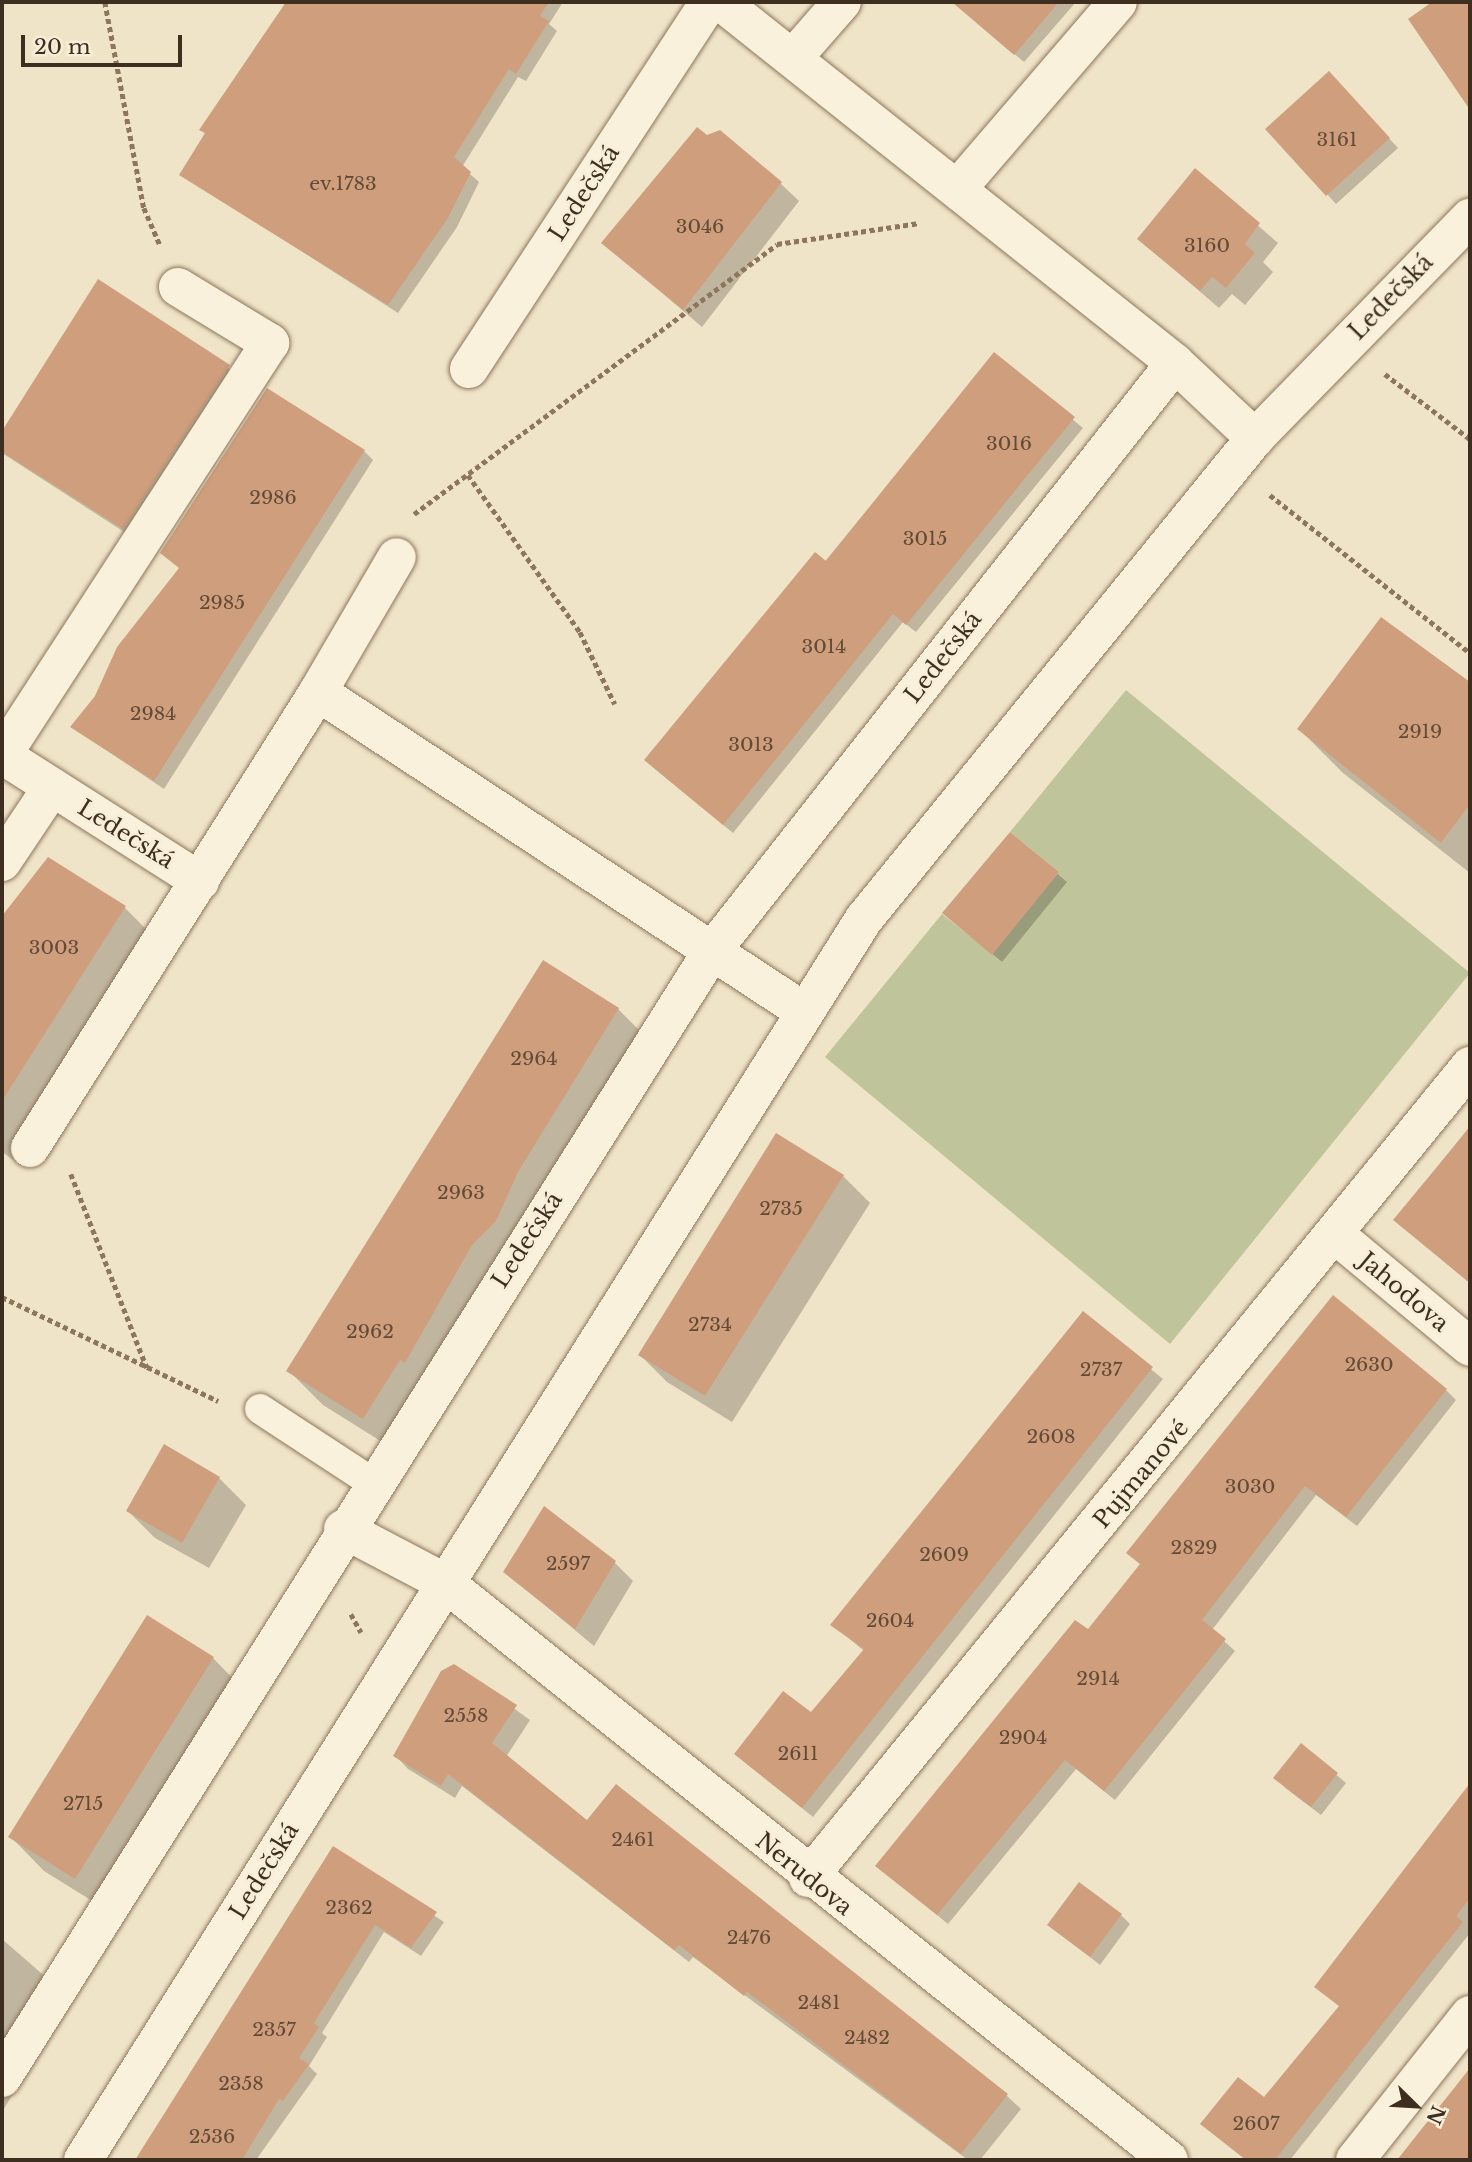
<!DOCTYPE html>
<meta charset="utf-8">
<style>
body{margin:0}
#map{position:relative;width:1472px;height:2162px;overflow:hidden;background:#f0e4c8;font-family:"Libre Baskerville",serif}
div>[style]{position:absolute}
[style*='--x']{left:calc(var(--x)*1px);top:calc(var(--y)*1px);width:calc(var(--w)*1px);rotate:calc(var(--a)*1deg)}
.cemetery>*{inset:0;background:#bfc49a}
.shadow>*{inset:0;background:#0003}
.building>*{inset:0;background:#cf9f7d}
.path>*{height:4.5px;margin-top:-2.25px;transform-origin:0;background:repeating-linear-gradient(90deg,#8d765c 0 5px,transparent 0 8.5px)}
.roads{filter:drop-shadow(0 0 2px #8d765c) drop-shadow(0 0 2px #8d765c)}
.lane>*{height:30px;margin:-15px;padding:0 15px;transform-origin:15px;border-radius:15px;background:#faf1dc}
.street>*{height:38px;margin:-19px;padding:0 19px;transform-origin:19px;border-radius:19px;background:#faf1dc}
.secondary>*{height:38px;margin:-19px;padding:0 19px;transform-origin:19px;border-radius:19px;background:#faf1dc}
span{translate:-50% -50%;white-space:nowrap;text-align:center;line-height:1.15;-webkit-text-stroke:5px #f7eed8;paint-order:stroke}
.number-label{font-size:19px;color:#624a37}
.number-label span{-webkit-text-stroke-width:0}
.street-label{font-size:23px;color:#3d2e20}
.frame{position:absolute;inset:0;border:4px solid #3d2e20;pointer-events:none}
.north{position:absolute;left:1381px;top:2071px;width:70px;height:70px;-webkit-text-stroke:5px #f7eed8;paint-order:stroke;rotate:114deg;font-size:19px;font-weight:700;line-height:28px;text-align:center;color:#3d2e20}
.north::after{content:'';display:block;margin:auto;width:24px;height:32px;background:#3d2e20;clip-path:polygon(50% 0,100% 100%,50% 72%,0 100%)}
.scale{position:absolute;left:21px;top:35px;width:161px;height:32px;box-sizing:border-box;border:4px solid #3d2e20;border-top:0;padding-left:9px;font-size:21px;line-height:24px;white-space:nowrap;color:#3d2e20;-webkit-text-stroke:5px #f7eed8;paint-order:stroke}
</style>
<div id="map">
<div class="cemetery">
<i style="clip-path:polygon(1126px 690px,1470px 973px,1170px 1344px,825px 1057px,942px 914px,992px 954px,1059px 872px,1010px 832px)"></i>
</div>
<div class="shadow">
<i style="clip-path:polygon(288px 2px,563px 2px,549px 24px,557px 31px,526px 81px,518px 77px,462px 167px,479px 182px,457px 227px,398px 313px,181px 174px,206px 135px,202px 130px)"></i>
<i style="clip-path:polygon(952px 2px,1076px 2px,1024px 62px)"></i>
<i style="clip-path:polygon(1435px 2px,1470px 2px,1470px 93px,1463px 93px,1410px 19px)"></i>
<i style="clip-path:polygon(1337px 82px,1398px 148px,1336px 204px,1268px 129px)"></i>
<i style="clip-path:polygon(1195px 171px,1278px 243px,1263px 262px,1273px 272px,1245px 305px,1232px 294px,1219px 308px,1139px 239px)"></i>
<i style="clip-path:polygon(780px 183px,799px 201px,702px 327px,604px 243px)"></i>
<i style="clip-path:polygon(98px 282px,234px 372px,132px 537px,2px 453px,2px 434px)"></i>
<i style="clip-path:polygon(994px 355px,1083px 428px,916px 632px,903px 622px,733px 833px,655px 769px)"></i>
<i style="clip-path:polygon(364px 451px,373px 460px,164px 789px,72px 727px)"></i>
<i style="clip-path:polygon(1382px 619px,1470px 686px,1470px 873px,1343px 773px,1299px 729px)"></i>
<i style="clip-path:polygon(1011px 834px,1067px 882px,1002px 962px,944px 913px)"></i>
<i style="clip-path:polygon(49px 859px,125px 908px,159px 942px,18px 1163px,2px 1152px,2px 919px)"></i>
<i style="clip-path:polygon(544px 963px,618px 1009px,652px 1043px,398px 1452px,323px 1405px,289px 1371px)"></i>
<i style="clip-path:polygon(1470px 1126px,1470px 1277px,1467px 1281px,1395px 1220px)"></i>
<i style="clip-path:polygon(843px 1176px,870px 1203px,732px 1422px,667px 1382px,640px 1355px)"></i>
<i style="clip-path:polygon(1083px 1314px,1163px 1379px,813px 1817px,747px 1764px,812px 1715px,864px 1651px,833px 1625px)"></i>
<i style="clip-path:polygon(1446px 1390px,1456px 1400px,1357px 1526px,1316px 1495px,1212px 1630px,1235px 1651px,1115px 1800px,1076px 1769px,948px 1924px,877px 1866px,1088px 1631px,1141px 1565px,1129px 1553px)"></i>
<i style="clip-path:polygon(219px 1478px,246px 1505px,209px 1568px,155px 1538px,128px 1511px)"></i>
<i style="clip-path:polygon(615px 1563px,633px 1581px,594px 1646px,505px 1572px)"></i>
<i style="clip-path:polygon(213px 1658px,246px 1692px,110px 1912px,44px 1871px,11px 1837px)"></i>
<i style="clip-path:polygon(454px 1666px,530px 1720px,506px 1757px,588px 1822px,616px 1787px,1007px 2096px,1021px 2109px,980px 2160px,968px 2160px,693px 1957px,689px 1962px,462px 1786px,455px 1798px,408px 1769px,395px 1755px)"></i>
<i style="clip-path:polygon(1301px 1745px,1346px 1783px,1321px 1815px,1284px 1787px)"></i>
<i style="clip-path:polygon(1470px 1788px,1470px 1933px,1290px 2160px,1246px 2160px,1202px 2124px,1265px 2100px,1340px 2007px,1316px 1987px)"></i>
<i style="clip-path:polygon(333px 1849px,444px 1922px,421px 1956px,384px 1932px,322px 2033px,327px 2037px,309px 2066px,317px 2074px,256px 2160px,138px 2160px)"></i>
<i style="clip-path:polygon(1121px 1915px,1130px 1924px,1100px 1965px,1049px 1925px)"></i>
<i style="clip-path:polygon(2px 1939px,71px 1999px,2px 2112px)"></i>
<i style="clip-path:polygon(1470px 2070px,1470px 2160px,1398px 2160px)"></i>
</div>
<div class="building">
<i style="clip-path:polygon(286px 2px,549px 2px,540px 16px,549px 21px,516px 74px,509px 69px,454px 157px,471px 172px,448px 218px,388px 305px,179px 175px,205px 133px,199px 130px)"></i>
<i style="clip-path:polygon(952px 2px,1059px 2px,1014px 55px)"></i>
<i style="clip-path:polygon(1432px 2px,1470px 2px,1470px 110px,1408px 19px)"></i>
<i style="clip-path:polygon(1329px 71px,1390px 138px,1326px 196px,1265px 129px)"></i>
<i style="clip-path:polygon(697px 127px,707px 135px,720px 130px,782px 182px,683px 310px,601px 243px)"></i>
<i style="clip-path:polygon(1195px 168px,1260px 223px,1245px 244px,1255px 253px,1226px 288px,1212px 277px,1200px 291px,1137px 239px)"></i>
<i style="clip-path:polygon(98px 279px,230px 365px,123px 529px,2px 452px,2px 431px)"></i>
<i style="clip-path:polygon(994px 352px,1075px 417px,906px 625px,893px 614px,723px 825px,644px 760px,815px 552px,826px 561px)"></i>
<i style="clip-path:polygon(267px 388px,365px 450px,154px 781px,70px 727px,95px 696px,117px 647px,179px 568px,160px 553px)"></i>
<i style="clip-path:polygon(1381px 617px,1470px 682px,1470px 804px,1441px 843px,1297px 729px)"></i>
<i style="clip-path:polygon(1010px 832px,1059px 872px,992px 955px,942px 913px)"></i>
<i style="clip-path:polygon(48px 857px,126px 906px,2px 1101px,2px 916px)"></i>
<i style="clip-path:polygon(543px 960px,619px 1008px,518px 1172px,496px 1221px,472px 1245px,405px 1363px,400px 1360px,363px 1419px,286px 1371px)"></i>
<i style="clip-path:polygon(1470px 1127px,1470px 1283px,1393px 1220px)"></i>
<i style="clip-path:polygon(776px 1133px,844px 1175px,705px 1396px,638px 1355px)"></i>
<i style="clip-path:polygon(1333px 1295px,1447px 1389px,1346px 1517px,1305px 1486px,1202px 1620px,1226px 1639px,1104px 1791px,1065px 1760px,937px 1915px,875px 1866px,1075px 1620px,1088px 1629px,1140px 1564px,1126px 1553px)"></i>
<i style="clip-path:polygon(1083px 1311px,1153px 1367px,802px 1808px,734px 1754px,783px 1691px,811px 1712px,864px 1649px,830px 1625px)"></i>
<i style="clip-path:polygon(164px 1444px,220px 1477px,182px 1543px,126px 1511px)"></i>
<i style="clip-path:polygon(544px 1506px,616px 1561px,575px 1629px,503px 1572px)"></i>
<i style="clip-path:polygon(147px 1615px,214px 1657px,75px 1879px,8px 1837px)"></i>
<i style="clip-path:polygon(454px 1664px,517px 1705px,492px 1743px,587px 1820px,616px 1784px,1008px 2094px,961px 2154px,747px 1992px,744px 1996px,679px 1945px,674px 1950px,448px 1774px,441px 1786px,393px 1756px,441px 1671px)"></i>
<i style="clip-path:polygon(1301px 1743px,1338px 1773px,1311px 1807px,1273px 1778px)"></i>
<i style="clip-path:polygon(1470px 1783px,1470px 1898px,1456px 1916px,1463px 1922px,1275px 2160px,1246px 2160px,1200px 2124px,1238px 2077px,1264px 2097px,1339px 2006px,1314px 1987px)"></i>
<i style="clip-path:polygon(333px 1846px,437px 1912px,411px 1948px,375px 1925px,314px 2023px,319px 2027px,299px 2058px,309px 2064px,283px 2101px,279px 2099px,242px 2160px,135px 2160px)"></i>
<i style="clip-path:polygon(1079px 1882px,1122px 1914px,1090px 1957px,1047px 1925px)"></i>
<i style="clip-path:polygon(1470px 2068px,1470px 2160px,1397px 2160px)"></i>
</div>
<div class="path">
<i style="--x:105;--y:2;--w:210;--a:79.3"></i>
<i style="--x:144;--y:208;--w:40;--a:66.6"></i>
<i style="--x:1385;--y:374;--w:107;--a:37.4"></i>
<i style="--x:468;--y:475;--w:193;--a:54.5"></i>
<i style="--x:580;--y:632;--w:80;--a:64.1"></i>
<i style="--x:1270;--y:495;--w:255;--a:38.3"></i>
<i style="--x:414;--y:514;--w:452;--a:-36.6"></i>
<i style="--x:777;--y:244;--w:144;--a:-8.4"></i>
<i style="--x:71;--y:1174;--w:208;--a:68.6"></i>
<i style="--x:2;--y:1297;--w:240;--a:25.7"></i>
<i style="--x:351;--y:1614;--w:21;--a:61"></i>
</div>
<div class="roads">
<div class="lane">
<i style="--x:260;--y:1409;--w:135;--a:33.2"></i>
</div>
<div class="street">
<i style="--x:721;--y:2;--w:580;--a:38.49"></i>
<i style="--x:1175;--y:363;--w:110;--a:43.2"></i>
<i style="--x:793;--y:58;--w:74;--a:-48.8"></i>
<i style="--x:958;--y:188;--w:245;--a:-49.3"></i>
<i style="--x:178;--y:287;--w:108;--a:31.3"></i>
<i style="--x:270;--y:343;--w:491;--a:123"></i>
<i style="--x:2;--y:755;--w:235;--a:32.5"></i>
<i style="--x:469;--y:369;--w:439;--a:-56.8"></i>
<i style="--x:318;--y:692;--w:156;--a:-59.7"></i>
<i style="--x:2;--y:862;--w:90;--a:-56.3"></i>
<i style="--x:30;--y:1148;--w:539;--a:-57.72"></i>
<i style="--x:318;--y:692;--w:579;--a:33.31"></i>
<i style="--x:1337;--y:1236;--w:173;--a:39.8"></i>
<i style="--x:343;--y:1529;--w:114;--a:27.7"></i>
<i style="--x:444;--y:1582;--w:927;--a:38.56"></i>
<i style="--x:808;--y:1878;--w:1048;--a:-50.81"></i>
<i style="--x:2;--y:2078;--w:1332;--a:-57.79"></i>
<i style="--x:712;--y:951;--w:748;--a:-51.78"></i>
<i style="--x:1355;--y:2160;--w:185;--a:-51.6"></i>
</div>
<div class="secondary">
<i style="--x:83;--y:2160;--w:1466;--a:-57.82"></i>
<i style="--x:864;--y:919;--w:620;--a:-50.89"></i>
<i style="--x:1255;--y:438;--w:308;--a:-45.7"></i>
</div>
</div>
<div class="number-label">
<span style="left:1337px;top:140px">3161</span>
<span style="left:343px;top:184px">ev.1783</span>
<span style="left:700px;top:227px">3046</span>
<span style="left:1207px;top:246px">3160</span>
<span style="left:1009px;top:444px">3016</span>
<span style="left:273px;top:498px">2986</span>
<span style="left:925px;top:539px">3015</span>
<span style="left:222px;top:603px">2985</span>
<span style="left:824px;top:647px">3014</span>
<span style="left:153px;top:714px">2984</span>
<span style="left:1420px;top:732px">2919</span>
<span style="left:751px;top:745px">3013</span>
<span style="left:54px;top:948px">3003</span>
<span style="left:534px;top:1059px">2964</span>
<span style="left:461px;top:1193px">2963</span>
<span style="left:781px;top:1209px">2735</span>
<span style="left:710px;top:1325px">2734</span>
<span style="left:370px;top:1332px">2962</span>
<span style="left:1369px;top:1365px">2630</span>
<span style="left:1101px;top:1370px">2737</span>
<span style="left:1051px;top:1437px">2608</span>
<span style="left:1250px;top:1487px">3030</span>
<span style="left:1194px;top:1548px">2829</span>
<span style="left:944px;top:1555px">2609</span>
<span style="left:568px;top:1564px">2597</span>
<span style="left:890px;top:1621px">2604</span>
<span style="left:1098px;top:1679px">2914</span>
<span style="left:466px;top:1716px">2558</span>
<span style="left:1023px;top:1738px">2904</span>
<span style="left:798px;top:1754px">2611</span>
<span style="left:83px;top:1804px">2715</span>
<span style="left:633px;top:1840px">2461</span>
<span style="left:349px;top:1908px">2362</span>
<span style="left:749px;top:1938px">2476</span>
<span style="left:819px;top:2003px">2481</span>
<span style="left:274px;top:2030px">2357</span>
<span style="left:867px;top:2038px">2482</span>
<span style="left:241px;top:2084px">2358</span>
<span style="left:1256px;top:2124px">2607</span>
<span style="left:212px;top:2137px">2536</span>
</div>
<div class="street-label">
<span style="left:584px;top:193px;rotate:-57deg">Ledečská</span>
<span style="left:1391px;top:297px;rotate:-46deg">Ledečská</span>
<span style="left:943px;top:657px;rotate:-52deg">Ledečská</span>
<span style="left:126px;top:834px;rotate:32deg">Ledečská</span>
<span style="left:527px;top:1240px;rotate:-57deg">Ledečská</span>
<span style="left:1404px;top:1292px;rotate:40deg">Jahodova</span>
<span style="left:1141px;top:1474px;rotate:-50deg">Pujmanové</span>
<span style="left:264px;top:1871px;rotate:-58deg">Ledečská</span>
<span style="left:804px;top:1874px;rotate:39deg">Nerudova</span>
</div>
<div class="frame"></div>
<div class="north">N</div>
<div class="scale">20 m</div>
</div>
